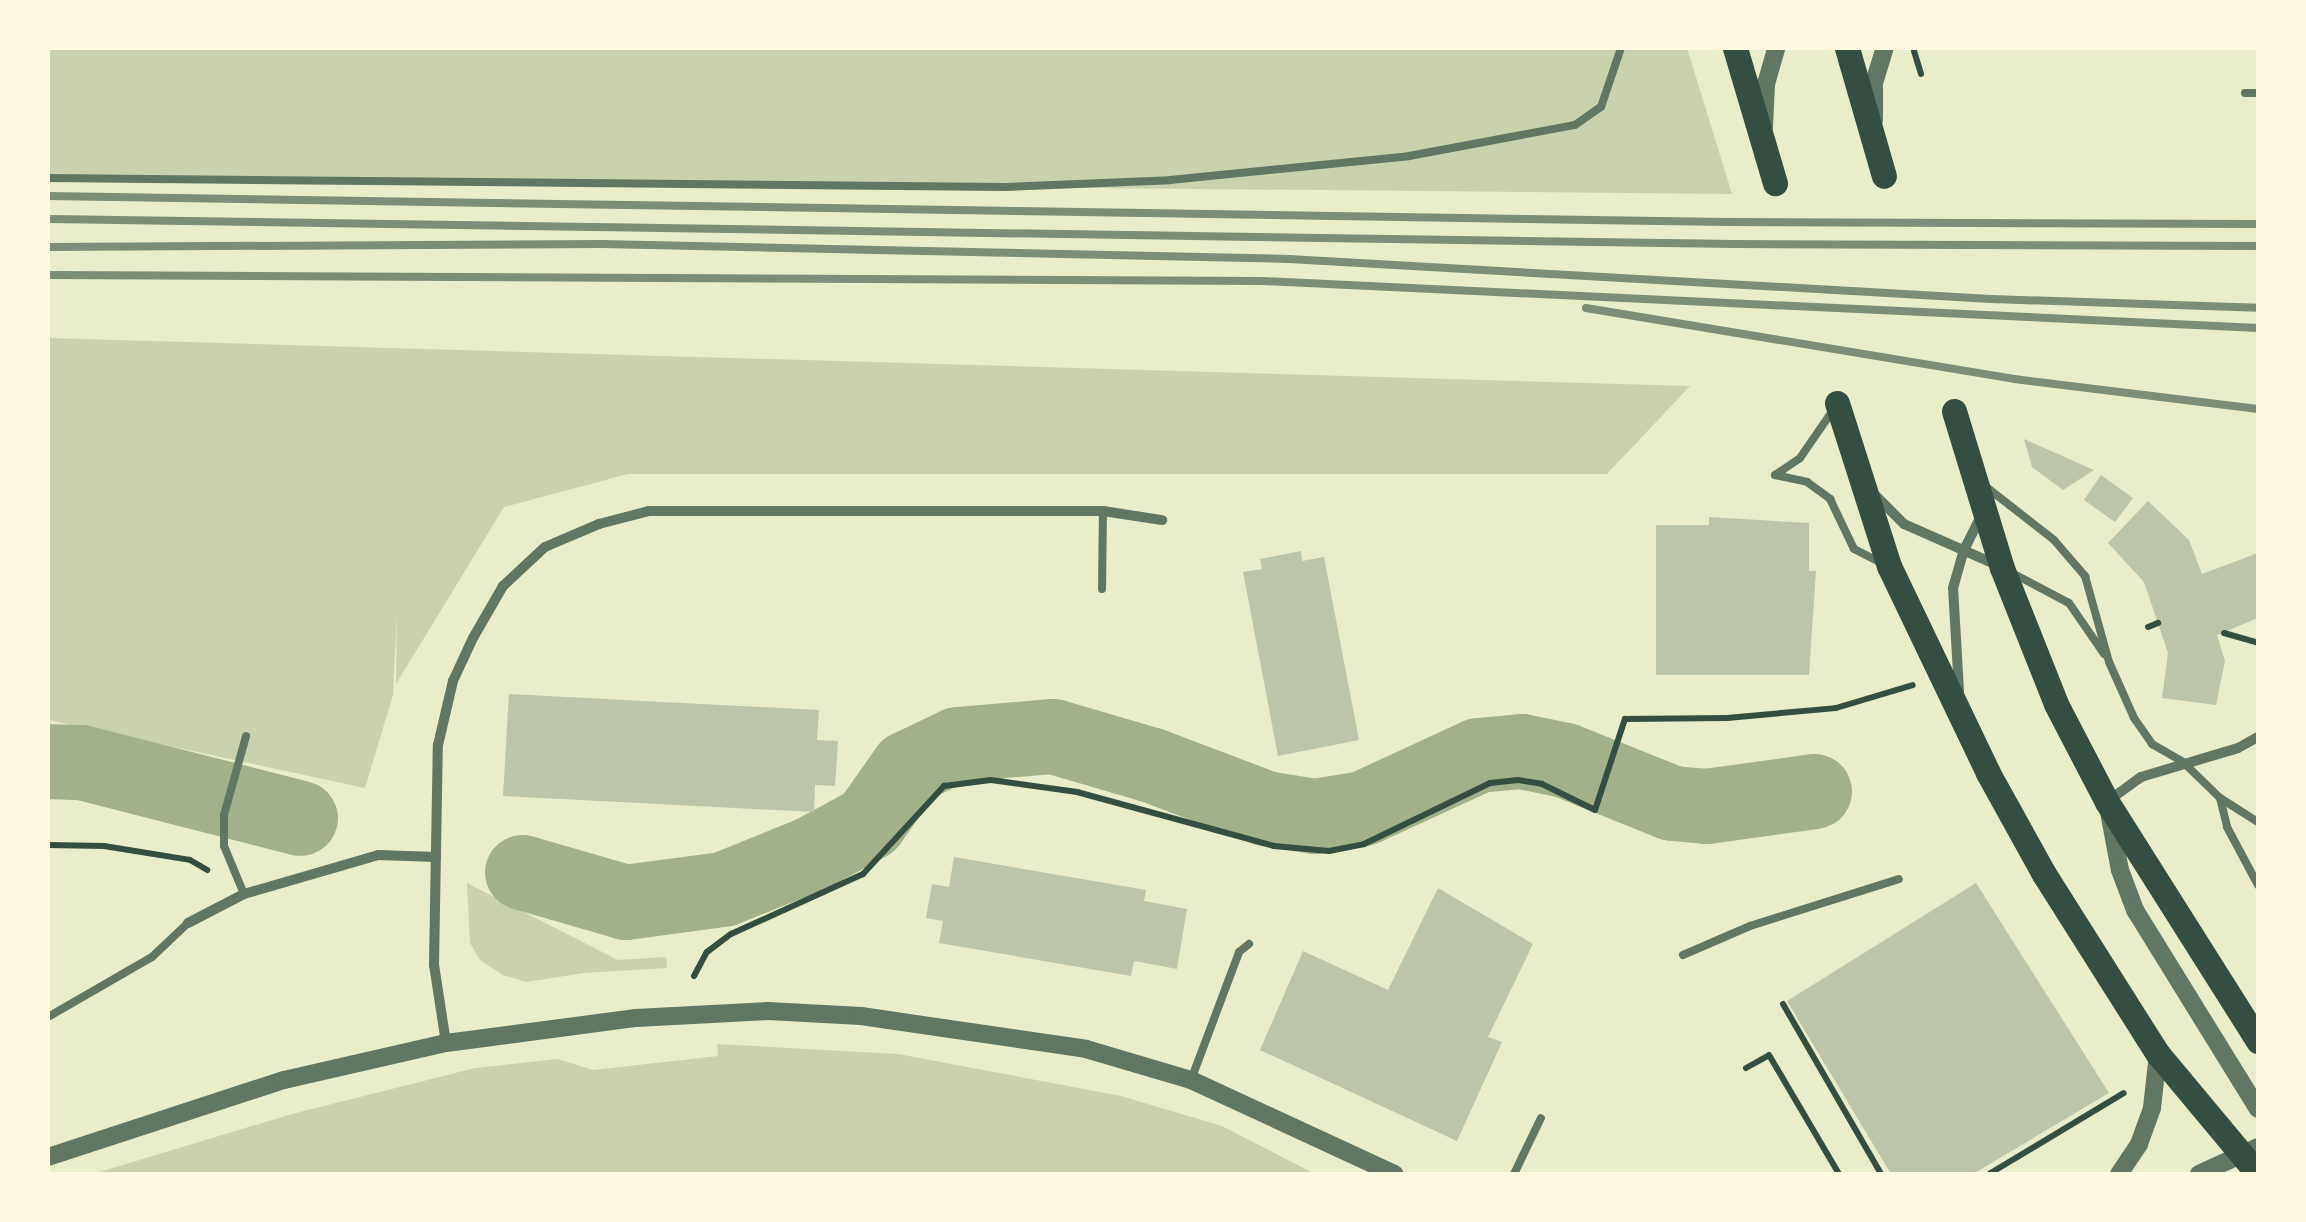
<!DOCTYPE html>
<style>
body{margin:0}
#map{position:relative;width:2306px;height:1222px;overflow:hidden;background:#e9edc9;font-family:Quicksand,sans-serif}
div>[style]{position:absolute}
[style*='--x']{left:calc(var(--x)*1px);top:calc(var(--y)*1px);width:calc(var(--w)*1px);rotate:calc(var(--a)*1deg)}
.green>*{inset:0;background:#cad2ad}
.river>*{height:75px;margin:-37.5px;padding:0 37.5px;transform-origin:37.5px;border-radius:37.5px;background:#a3b18a}
.building>*{inset:0;background:#bcc5a7}
.path>*{height:6px;margin:-3px;padding:0 3px;transform-origin:3px;border-radius:3px;background:#344e41}
.service>*{height:8px;margin:-4px;padding:0 4px;transform-origin:4px;border-radius:4px;background:#617663}
.minor>*{height:10px;margin:-5px;padding:0 5px;transform-origin:5px;border-radius:5px;background:#617663}
.tertiary>*{height:18px;margin:-9px;padding:0 9px;transform-origin:9px;border-radius:9px;background:#617663}
.primary>*{height:25px;margin:-12.5px;padding:0 12.5px;transform-origin:12.5px;border-radius:12.5px;background:#344e41}
.rail>*{height:8px;margin:-4px;padding:0 4px;transform-origin:4px;border-radius:4px;background:#7c8e77}
span{translate:-50% -50%;white-space:nowrap;text-align:center;line-height:1.15;-webkit-text-stroke:8px #fefae0;paint-order:stroke}
.frame{position:absolute;inset:0;border:50px solid #fefae0;pointer-events:none}
</style>
<div id="map">
<div class="green">
<i style="clip-path:polygon(48px 48px,1687px 48px,1732px 194px,48px 178px)"></i>
<i style="clip-path:polygon(48px 338px,1690px 386px,1607px 474px,628px 474px,504px 507px,396px 684px,397px 611px,393px 695px,365px 788px,48px 720px)"></i>
<i style="clip-path:polygon(467px 883px,618px 960px,666px 957px,667px 968px,584px 973px,526px 982px,503px 975px,480px 960px,470px 943px)"></i>
<i style="clip-path:polygon(717px 1044px,898px 1054px,1121px 1096px,1222px 1126px,1315px 1174px,93px 1174px,292px 1114px,475px 1068px,558px 1059px,593px 1070px,718px 1056px)"></i>
</div>
<div class="river">
<i style="--x:48;--y:761;--w:33;--a:2"></i>
<i style="--x:81;--y:762;--w:226;--a:14.3"></i>
<i style="--x:522;--y:872;--w:107;--a:16.2"></i>
<i style="--x:625;--y:902;--w:99;--a:-7.6"></i>
<i style="--x:723;--y:889;--w:96;--a:-22"></i>
<i style="--x:812;--y:853;--w:65;--a:-28.5"></i>
<i style="--x:869;--y:822;--w:66;--a:-54.9"></i>
<i style="--x:907;--y:768;--w:55;--a:-25.6"></i>
<i style="--x:957;--y:744;--w:96;--a:-4.8"></i>
<i style="--x:1053;--y:736;--w:103;--a:16.3"></i>
<i style="--x:1152;--y:765;--w:121;--a:20.8"></i>
<i style="--x:1265;--y:808;--w:50;--a:9.3"></i>
<i style="--x:1314;--y:816;--w:50;--a:-9.3"></i>
<i style="--x:1363;--y:808;--w:127;--a:-24.7"></i>
<i style="--x:1478;--y:755;--w:43;--a:-5.3"></i>
<i style="--x:1521;--y:751;--w:45;--a:11.6"></i>
<i style="--x:1565;--y:760;--w:115;--a:21.9"></i>
<i style="--x:1672;--y:803;--w:34;--a:5"></i>
<i style="--x:1706;--y:806;--w:109;--a:-7.9"></i>
</div>
<div class="building">
<i style="clip-path:polygon(2024px 439px,2094px 470px,2063px 490px,2032px 467px)"></i>
<i style="clip-path:polygon(2101px 475px,2133px 498px,2115px 522px,2084px 500px)"></i>
<i style="clip-path:polygon(2148px 501px,2189px 540px,2202px 574px,2258px 553px,2258px 618px,2217px 635px,2225px 661px,2216px 705px,2162px 698px,2168px 653px,2144px 582px,2108px 543px)"></i>
<i style="clip-path:polygon(1709px 517px,1809px 523px,1809px 571px,1816px 571px,1809px 675px,1656px 675px,1656px 525px,1709px 525px)"></i>
<i style="clip-path:polygon(1301px 551px,1302px 561px,1324px 557px,1359px 740px,1278px 756px,1243px 572px,1262px 569px,1260px 559px)"></i>
<i style="clip-path:polygon(509px 694px,819px 710px,817px 740px,838px 741px,835px 786px,815px 785px,814px 812px,503px 796px)"></i>
<i style="clip-path:polygon(954px 857px,1146px 890px,1144px 901px,1187px 909px,1177px 969px,1134px 961px,1131px 976px,939px 943px,943px 921px,926px 918px,932px 884px,949px 887px)"></i>
<i style="clip-path:polygon(1976px 883px,2109px 1093px,1973px 1174px,1891px 1174px,1787px 1001px)"></i>
<i style="clip-path:polygon(1438px 888px,1533px 944px,1488px 1037px,1502px 1042px,1457px 1141px,1260px 1050px,1303px 951px,1388px 990px)"></i>
</div>
<div class="path">
<i style="--x:1914;--y:51;--w:24;--a:73"></i>
<i style="--x:2148;--y:627;--w:11;--a:-22"></i>
<i style="--x:2224;--y:633;--w:35;--a:16"></i>
<i style="--x:48;--y:845;--w:56;--a:1"></i>
<i style="--x:104;--y:846;--w:87;--a:9.2"></i>
<i style="--x:190;--y:860;--w:20;--a:30"></i>
<i style="--x:694;--y:976;--w:27;--a:-62"></i>
<i style="--x:707;--y:952;--w:30;--a:-37"></i>
<i style="--x:731;--y:934;--w:145;--a:-24.4"></i>
<i style="--x:863;--y:874;--w:120;--a:-47.4"></i>
<i style="--x:944;--y:786;--w:47;--a:-7.3"></i>
<i style="--x:991;--y:780;--w:87;--a:7.9"></i>
<i style="--x:1077;--y:792;--w:204;--a:15.3"></i>
<i style="--x:1274;--y:846;--w:55;--a:5.2"></i>
<i style="--x:1329;--y:851;--w:36;--a:-11"></i>
<i style="--x:1364;--y:844;--w:140;--a:-25.8"></i>
<i style="--x:1490;--y:783;--w:28;--a:-6"></i>
<i style="--x:1518;--y:780;--w:24;--a:9"></i>
<i style="--x:1542;--y:784;--w:59;--a:26.1"></i>
<i style="--x:1595;--y:810;--w:96;--a:-71.8"></i>
<i style="--x:1625;--y:719;--w:102;--a:-0.6"></i>
<i style="--x:1727;--y:718;--w:109;--a:-5.2"></i>
<i style="--x:1836;--y:708;--w:80;--a:-16.6"></i>
<i style="--x:1783;--y:1004;--w:196;--a:60"></i>
<i style="--x:1746;--y:1068;--w:26;--a:-29"></i>
<i style="--x:1769;--y:1055;--w:138;--a:59.5"></i>
<i style="--x:1989;--y:1174;--w:157;--a:-31"></i>
</div>
<div class="service">
<i style="--x:2245;--y:93;--w:13;--a:0"></i>
<i style="--x:48;--y:178;--w:958;--a:0.54"></i>
<i style="--x:1006;--y:187;--w:164;--a:-2.4"></i>
<i style="--x:1170;--y:180;--w:240;--a:-5.7"></i>
<i style="--x:1409;--y:156;--w:169;--a:-10.6"></i>
<i style="--x:1575;--y:125;--w:32;--a:-35"></i>
<i style="--x:1601;--y:107;--w:62;--a:-71.3"></i>
<i style="--x:1775;--y:475;--w:33;--a:12"></i>
<i style="--x:1807;--y:482;--w:29;--a:36"></i>
<i style="--x:1830;--y:499;--w:55;--a:64.4"></i>
<i style="--x:1854;--y:549;--w:29;--a:27"></i>
<i style="--x:1775;--y:475;--w:30;--a:-34"></i>
<i style="--x:1800;--y:458;--w:55;--a:-55.4"></i>
<i style="--x:1985;--y:486;--w:88;--a:38"></i>
<i style="--x:2054;--y:540;--w:48;--a:49.3"></i>
<i style="--x:2085;--y:576;--w:89;--a:74.4"></i>
<i style="--x:2109;--y:662;--w:61;--a:65.9"></i>
<i style="--x:2134;--y:718;--w:32;--a:55"></i>
<i style="--x:2152;--y:744;--w:36;--a:30"></i>
<i style="--x:2183;--y:762;--w:52;--a:44.2"></i>
<i style="--x:2220;--y:798;--w:45;--a:32.3"></i>
<i style="--x:2012;--y:573;--w:64;--a:27.8"></i>
<i style="--x:2069;--y:603;--w:62;--a:55.5"></i>
<i style="--x:1102;--y:589;--w:78;--a:-89.3"></i>
<i style="--x:2220;--y:798;--w:30;--a:76"></i>
<i style="--x:2227;--y:827;--w:66;--a:61.9"></i>
<i style="--x:244;--y:894;--w:52;--a:-112.6"></i>
<i style="--x:224;--y:846;--w:31;--a:-90"></i>
<i style="--x:224;--y:815;--w:82;--a:-74.4"></i>
<i style="--x:1683;--y:955;--w:73;--a:-23.4"></i>
<i style="--x:1750;--y:926;--w:156;--a:-17.5"></i>
<i style="--x:48;--y:1017;--w:120;--a:-30"></i>
<i style="--x:152;--y:957;--w:50;--a:-43.4"></i>
<i style="--x:1191;--y:1080;--w:137;--a:-69.4"></i>
<i style="--x:1239;--y:952;--w:13;--a:-39"></i>
<i style="--x:1514;--y:1174;--w:62;--a:-64.3"></i>
</div>
<div class="minor">
<i style="--x:1875;--y:495;--w:41;--a:45"></i>
<i style="--x:1904;--y:524;--w:102;--a:23.8"></i>
<i style="--x:1959;--y:691;--w:103;--a:-93.3"></i>
<i style="--x:1953;--y:588;--w:37;--a:-74"></i>
<i style="--x:1963;--y:552;--w:42;--a:-63.4"></i>
<i style="--x:2108;--y:801;--w:41;--a:-36"></i>
<i style="--x:2141;--y:777;--w:101;--a:-16.6"></i>
<i style="--x:2238;--y:748;--w:23;--a:-29"></i>
<i style="--x:188;--y:923;--w:63;--a:-27.4"></i>
<i style="--x:244;--y:894;--w:140;--a:-16.2"></i>
<i style="--x:378;--y:855;--w:58;--a:2"></i>
<i style="--x:446;--y:1043;--w:79;--a:-98.7"></i>
<i style="--x:434;--y:965;--w:220;--a:-89"></i>
<i style="--x:438;--y:745;--w:66;--a:-76.8"></i>
<i style="--x:453;--y:681;--w:47;--a:-65.1"></i>
<i style="--x:473;--y:638;--w:60;--a:-60"></i>
<i style="--x:503;--y:586;--w:57;--a:-42.9"></i>
<i style="--x:545;--y:547;--w:59;--a:-23.1"></i>
<i style="--x:599;--y:524;--w:52;--a:-14.6"></i>
<i style="--x:649;--y:511;--w:454;--a:0"></i>
<i style="--x:1103;--y:511;--w:60;--a:8.7"></i>
</div>
<div class="tertiary">
<i style="--x:1874;--y:120;--w:37;--a:-90"></i>
<i style="--x:1874;--y:83;--w:37;--a:-73"></i>
<i style="--x:1764;--y:127;--w:43;--a:-87.3"></i>
<i style="--x:1766;--y:84;--w:37;--a:-74"></i>
<i style="--x:2109;--y:812;--w:59;--a:79.3"></i>
<i style="--x:2120;--y:870;--w:43;--a:69.4"></i>
<i style="--x:2135;--y:910;--w:234;--a:58.3"></i>
<i style="--x:48;--y:1157;--w:248;--a:-18.1"></i>
<i style="--x:284;--y:1080;--w:166;--a:-12.9"></i>
<i style="--x:446;--y:1043;--w:192;--a:-7.5"></i>
<i style="--x:636;--y:1018;--w:132;--a:-3"></i>
<i style="--x:768;--y:1011;--w:93;--a:3.1"></i>
<i style="--x:861;--y:1016;--w:227;--a:8.3"></i>
<i style="--x:1086;--y:1049;--w:109;--a:16.4"></i>
<i style="--x:1191;--y:1080;--w:224;--a:24.8"></i>
<i style="--x:2119;--y:1174;--w:36;--a:-56"></i>
<i style="--x:2139;--y:1144;--w:38;--a:-70"></i>
<i style="--x:2152;--y:1108;--w:54;--a:-83.7"></i>
<i style="--x:2199;--y:1174;--w:65;--a:-24.6"></i>
</div>
<div class="primary">
<i style="--x:1735;--y:48;--w:141;--a:73.5"></i>
<i style="--x:1847;--y:48;--w:133;--a:73.9"></i>
<i style="--x:1837;--y:403;--w:171;--a:72.3"></i>
<i style="--x:1889;--y:566;--w:229;--a:64.4"></i>
<i style="--x:1988;--y:773;--w:115;--a:61"></i>
<i style="--x:2044;--y:874;--w:213;--a:57.7"></i>
<i style="--x:2158;--y:1054;--w:156;--a:50.2"></i>
<i style="--x:1954;--y:411;--w:164;--a:73"></i>
<i style="--x:2002;--y:568;--w:146;--a:68.3"></i>
<i style="--x:2056;--y:704;--w:110;--a:62.5"></i>
<i style="--x:2107;--y:802;--w:283;--a:57.7"></i>
</div>
<div class="rail">
<i style="--x:48;--y:196;--w:1680;--a:0.89"></i>
<i style="--x:1728;--y:222;--w:530;--a:0.22"></i>
<i style="--x:48;--y:219;--w:1686;--a:0.85"></i>
<i style="--x:1734;--y:244;--w:524;--a:0.22"></i>
<i style="--x:48;--y:247;--w:554;--a:-0.31"></i>
<i style="--x:602;--y:244;--w:687;--a:1.25"></i>
<i style="--x:1289;--y:259;--w:703;--a:3.26"></i>
<i style="--x:1991;--y:299;--w:267;--a:1.9"></i>
<i style="--x:48;--y:275;--w:1215;--a:0.28"></i>
<i style="--x:1263;--y:281;--w:996;--a:2.7"></i>
<i style="--x:1586;--y:308;--w:434;--a:9.4"></i>
<i style="--x:2014;--y:379;--w:246;--a:7"></i>
</div>
<div class="frame"></div>
</div>
